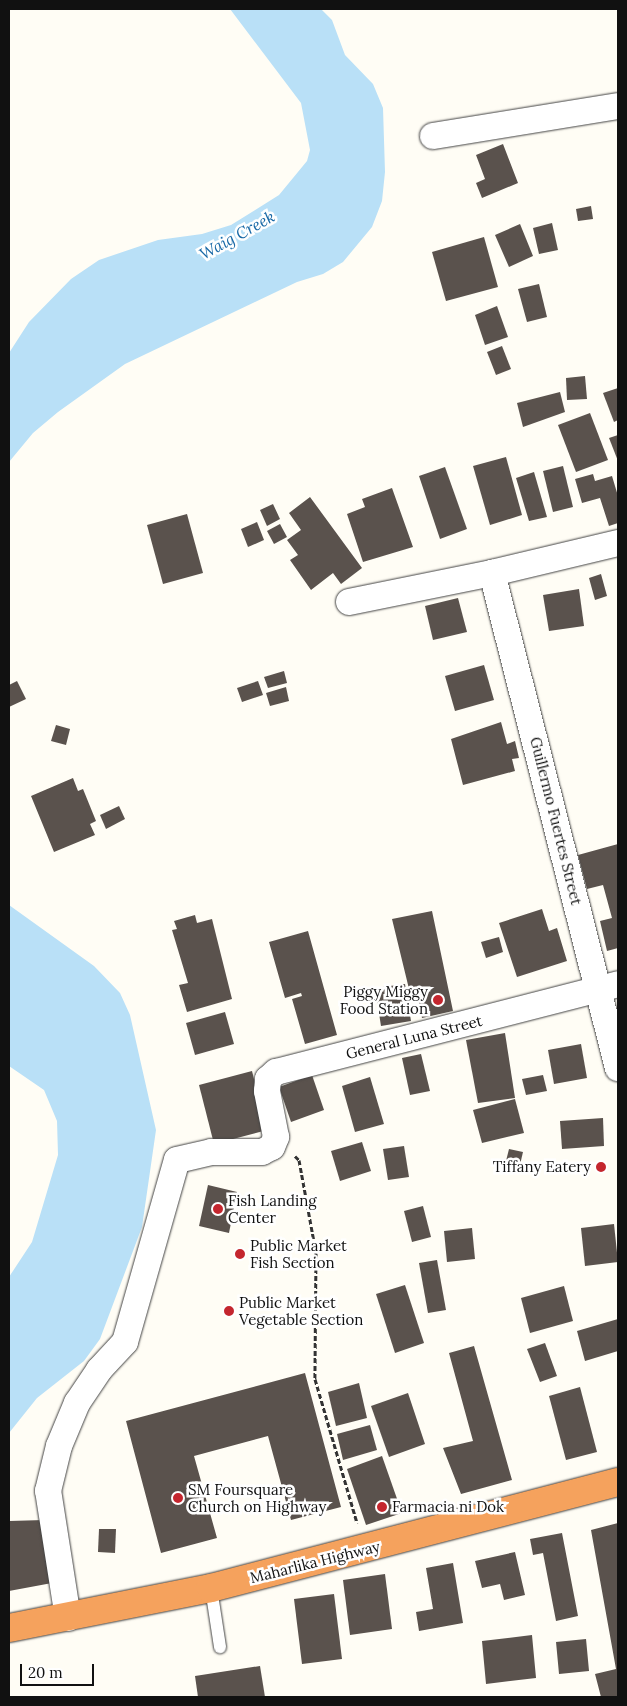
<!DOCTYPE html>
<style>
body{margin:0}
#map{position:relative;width:627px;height:1706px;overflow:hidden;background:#fffdf5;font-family:Lora,serif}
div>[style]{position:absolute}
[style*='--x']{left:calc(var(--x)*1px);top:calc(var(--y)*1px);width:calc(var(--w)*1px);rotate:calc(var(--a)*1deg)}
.water>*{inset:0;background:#b9e0f7}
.building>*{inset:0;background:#5a524d}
.path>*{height:3px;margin-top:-1.5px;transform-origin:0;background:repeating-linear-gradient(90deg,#333 0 5px,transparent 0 7.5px)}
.roads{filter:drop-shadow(0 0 1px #444) drop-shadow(0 0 1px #444)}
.lane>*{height:12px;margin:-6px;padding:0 6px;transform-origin:6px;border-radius:6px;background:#fff}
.street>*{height:26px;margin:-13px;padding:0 13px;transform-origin:13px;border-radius:13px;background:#fff}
.highway>*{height:28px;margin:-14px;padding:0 14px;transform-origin:14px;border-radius:14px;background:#f5a25d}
.dots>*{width:14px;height:14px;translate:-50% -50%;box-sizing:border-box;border:2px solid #fff;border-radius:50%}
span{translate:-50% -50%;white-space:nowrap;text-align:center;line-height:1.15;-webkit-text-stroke:5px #fff;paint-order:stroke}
.street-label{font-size:15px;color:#111}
.poi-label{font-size:15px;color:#111}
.right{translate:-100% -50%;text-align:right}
.left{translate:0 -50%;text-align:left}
.water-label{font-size:16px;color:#1768a6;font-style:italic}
.frame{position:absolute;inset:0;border:10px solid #111;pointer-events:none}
.scale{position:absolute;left:20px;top:1664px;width:74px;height:22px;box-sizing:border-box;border:2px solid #111;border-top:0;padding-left:6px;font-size:15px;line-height:18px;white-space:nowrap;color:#111;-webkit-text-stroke:4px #fff;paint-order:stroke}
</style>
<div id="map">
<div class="water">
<i style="clip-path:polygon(230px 9px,321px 9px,332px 20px,345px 55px,373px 84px,383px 108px,385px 172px,382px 201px,372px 227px,343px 262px,323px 274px,297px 282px,125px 364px,58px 412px,33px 433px,9px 462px,9px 353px,29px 322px,71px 279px,99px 260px,158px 240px,202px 234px,231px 225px,279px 195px,307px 161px,310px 150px,301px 103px)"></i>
<i style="clip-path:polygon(9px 905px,94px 966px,120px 993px,130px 1015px,156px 1130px,142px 1227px,100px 1339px,84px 1361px,37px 1398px,9px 1433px,9px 1277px,32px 1242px,58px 1155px,57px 1121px,44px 1090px,9px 1066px)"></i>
</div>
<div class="building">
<i style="clip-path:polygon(503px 144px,518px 183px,482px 198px,476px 183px,485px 179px,476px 155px)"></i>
<i style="clip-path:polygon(591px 206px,593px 219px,578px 221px,576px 209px)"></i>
<i style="clip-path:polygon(552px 223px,558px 250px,539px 254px,533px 228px)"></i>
<i style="clip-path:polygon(520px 224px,533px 256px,509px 267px,495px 235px)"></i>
<i style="clip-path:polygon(484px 237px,498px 287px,446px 301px,432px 252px)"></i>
<i style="clip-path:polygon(539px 284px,547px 317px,527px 322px,518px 289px)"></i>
<i style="clip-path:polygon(497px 306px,508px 337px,485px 345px,475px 315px)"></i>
<i style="clip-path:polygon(502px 346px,511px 369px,496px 375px,487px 352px)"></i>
<i style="clip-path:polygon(585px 376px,587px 399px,567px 400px,566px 378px)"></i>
<i style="clip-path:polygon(618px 388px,618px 420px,614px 422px,603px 393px)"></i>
<i style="clip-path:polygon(560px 392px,565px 412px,523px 427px,517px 403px)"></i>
<i style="clip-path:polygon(590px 413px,608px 460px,576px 472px,558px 425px)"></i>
<i style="clip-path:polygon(618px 435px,618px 461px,609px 438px)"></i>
<i style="clip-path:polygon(506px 457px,522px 515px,490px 525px,473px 466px)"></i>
<i style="clip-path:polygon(563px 466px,573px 507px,553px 512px,543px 471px)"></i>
<i style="clip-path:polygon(445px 467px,467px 529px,440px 539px,419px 476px)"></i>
<i style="clip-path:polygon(534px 472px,547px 517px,529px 521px,516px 478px)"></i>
<i style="clip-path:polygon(593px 474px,595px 481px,612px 476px,618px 496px,618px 523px,609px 526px,600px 498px,582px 503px,575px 479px)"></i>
<i style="clip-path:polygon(392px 488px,413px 547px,363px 562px,347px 514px,365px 507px,362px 499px)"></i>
<i style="clip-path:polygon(310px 497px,362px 568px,341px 584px,333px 573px,311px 590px,290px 560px,298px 555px,287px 540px,301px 530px,289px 513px)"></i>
<i style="clip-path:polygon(273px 504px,280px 519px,267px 526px,260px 510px)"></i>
<i style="clip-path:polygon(187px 514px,203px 573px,163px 584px,147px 525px)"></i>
<i style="clip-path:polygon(257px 522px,264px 540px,248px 547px,241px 529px)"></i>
<i style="clip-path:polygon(280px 524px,287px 537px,274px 544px,267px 531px)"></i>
<i style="clip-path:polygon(601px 574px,607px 596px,595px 600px,589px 578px)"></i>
<i style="clip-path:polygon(579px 589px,584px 626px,549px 631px,543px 595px)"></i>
<i style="clip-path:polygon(458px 598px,467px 632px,433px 640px,425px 606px)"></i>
<i style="clip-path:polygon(484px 665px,494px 700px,455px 711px,445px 676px)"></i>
<i style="clip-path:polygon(284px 671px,287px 683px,268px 688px,264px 677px)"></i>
<i style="clip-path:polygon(17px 681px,26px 699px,9px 707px,9px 685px)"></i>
<i style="clip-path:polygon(258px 681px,263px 695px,242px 702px,237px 688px)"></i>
<i style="clip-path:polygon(286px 687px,289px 701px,270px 706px,266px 693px)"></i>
<i style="clip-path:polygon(501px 722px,507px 744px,515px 741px,519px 758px,512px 759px,515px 771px,463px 785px,451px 739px)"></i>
<i style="clip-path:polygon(56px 725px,70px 729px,66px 745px,51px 741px)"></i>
<i style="clip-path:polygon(73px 778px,78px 791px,83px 789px,96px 821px,90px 824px,95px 835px,54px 852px,31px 796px)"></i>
<i style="clip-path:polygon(119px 806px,125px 819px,106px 829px,100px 815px)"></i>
<i style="clip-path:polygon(618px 844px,618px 948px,607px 951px,600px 921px,612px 918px,603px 885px,587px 889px,578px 855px)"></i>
<i style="clip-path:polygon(542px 909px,549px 931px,557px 928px,567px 961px,517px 977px,499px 923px)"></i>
<i style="clip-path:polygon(432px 911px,453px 1011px,422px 1018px,416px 988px,409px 989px,392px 919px)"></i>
<i style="clip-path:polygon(195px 915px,197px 923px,212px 919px,232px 999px,187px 1012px,179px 985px,188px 983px,172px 930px,177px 929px,174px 921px)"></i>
<i style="clip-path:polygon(308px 931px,337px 1035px,305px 1044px,292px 999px,302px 996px,301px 993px,285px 998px,269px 942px)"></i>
<i style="clip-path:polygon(499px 937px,503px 952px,486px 958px,481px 942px)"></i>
<i style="clip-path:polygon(405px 984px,411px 1021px,381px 1026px,375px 988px)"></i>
<i style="clip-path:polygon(225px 1012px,234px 1044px,195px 1055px,186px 1023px)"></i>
<i style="clip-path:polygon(505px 1033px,515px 1098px,478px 1103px,466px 1040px)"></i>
<i style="clip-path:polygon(581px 1044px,587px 1078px,554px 1084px,548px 1050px)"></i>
<i style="clip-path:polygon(421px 1054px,430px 1091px,410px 1095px,402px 1058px)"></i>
<i style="clip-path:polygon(252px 1071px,267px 1130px,214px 1144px,199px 1085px)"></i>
<i style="clip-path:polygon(312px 1075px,324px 1110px,291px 1122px,279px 1087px)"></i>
<i style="clip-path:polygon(543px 1075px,547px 1091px,526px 1095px,522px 1079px)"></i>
<i style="clip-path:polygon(370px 1077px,384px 1124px,355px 1132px,342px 1086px)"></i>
<i style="clip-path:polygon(515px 1099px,524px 1133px,482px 1143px,473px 1110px)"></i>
<i style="clip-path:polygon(603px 1118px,604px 1146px,562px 1149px,560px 1121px)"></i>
<i style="clip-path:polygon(362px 1142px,371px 1171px,340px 1181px,331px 1151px)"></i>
<i style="clip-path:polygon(404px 1146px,409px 1177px,388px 1180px,383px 1149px)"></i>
<i style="clip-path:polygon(509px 1149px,523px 1152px,519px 1169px,505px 1165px)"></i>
<i style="clip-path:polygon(208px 1185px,237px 1192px,229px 1233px,199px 1226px)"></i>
<i style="clip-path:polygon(423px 1206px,431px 1237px,412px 1242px,404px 1211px)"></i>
<i style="clip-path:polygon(614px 1224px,618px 1262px,585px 1266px,581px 1228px)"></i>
<i style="clip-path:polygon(472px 1228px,475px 1259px,447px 1262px,444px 1231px)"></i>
<i style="clip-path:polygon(437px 1260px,446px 1310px,428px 1313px,419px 1263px)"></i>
<i style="clip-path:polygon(405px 1285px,424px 1343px,395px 1353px,376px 1294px)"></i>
<i style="clip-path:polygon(564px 1286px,573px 1321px,530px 1333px,521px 1298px)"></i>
<i style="clip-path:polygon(618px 1319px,618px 1351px,585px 1361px,577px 1331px)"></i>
<i style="clip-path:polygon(545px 1343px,557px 1376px,540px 1382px,527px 1349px)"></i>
<i style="clip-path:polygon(474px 1346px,512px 1480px,461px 1494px,443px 1448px,473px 1441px,449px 1353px)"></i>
<i style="clip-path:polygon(305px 1373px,341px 1507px,291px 1520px,268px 1436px,194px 1456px,217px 1538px,161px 1553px,126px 1421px)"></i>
<i style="clip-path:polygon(359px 1383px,367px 1418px,336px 1426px,328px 1392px)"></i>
<i style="clip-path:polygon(580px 1387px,597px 1452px,566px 1460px,549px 1396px)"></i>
<i style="clip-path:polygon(408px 1393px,425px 1444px,389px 1457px,371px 1406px)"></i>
<i style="clip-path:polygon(370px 1425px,377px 1450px,343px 1460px,337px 1434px)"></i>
<i style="clip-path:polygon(382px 1456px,402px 1513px,366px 1525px,347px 1469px)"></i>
<i style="clip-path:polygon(44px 1520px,52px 1583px,9px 1591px,9px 1521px)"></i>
<i style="clip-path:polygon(618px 1523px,618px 1697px,601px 1697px,595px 1674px,616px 1669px,591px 1530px)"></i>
<i style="clip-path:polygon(99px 1529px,116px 1529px,115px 1553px,98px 1552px)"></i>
<i style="clip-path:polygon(562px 1533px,578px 1616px,556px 1621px,543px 1553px,533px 1555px,530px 1539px)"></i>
<i style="clip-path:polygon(515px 1552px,525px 1595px,504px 1600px,500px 1584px,482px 1588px,475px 1561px)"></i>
<i style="clip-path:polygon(453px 1563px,463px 1623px,419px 1631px,416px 1612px,433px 1609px,426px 1568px)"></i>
<i style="clip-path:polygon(385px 1574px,392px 1629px,350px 1635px,343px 1580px)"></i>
<i style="clip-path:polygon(334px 1594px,342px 1659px,302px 1664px,294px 1599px)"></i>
<i style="clip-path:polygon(532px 1635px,536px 1678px,486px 1684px,482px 1641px)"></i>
<i style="clip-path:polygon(586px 1639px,589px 1671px,559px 1674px,556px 1642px)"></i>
<i style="clip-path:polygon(260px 1666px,265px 1697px,198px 1697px,195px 1676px)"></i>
</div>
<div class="path">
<i style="--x:295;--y:1156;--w:6;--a:45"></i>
<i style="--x:299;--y:1160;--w:95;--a:79.6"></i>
<i style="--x:316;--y:1253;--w:126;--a:90.5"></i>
<i style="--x:315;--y:1379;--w:150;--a:73.7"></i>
</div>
<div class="roads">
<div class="lane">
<i style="--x:211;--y:1588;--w:60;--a:81.3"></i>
</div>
<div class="street">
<i style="--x:433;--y:136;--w:187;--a:-9.2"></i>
<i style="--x:492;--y:573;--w:511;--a:75.72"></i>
<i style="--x:349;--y:602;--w:146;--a:-11.5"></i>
<i style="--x:492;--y:573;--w:130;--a:-13.4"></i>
<i style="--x:68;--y:1618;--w:129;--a:-98.9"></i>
<i style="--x:48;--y:1491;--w:46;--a:-76.3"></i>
<i style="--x:59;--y:1446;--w:47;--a:-67.3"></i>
<i style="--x:77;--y:1403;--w:40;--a:-56"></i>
<i style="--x:99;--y:1370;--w:38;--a:-47"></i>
<i style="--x:125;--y:1342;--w:189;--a:-74.1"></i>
<i style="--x:177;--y:1160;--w:35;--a:-13"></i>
<i style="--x:211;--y:1152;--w:51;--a:0"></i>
<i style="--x:262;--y:1152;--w:11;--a:-27"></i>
<i style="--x:272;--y:1147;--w:11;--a:-68"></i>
<i style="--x:276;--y:1137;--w:47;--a:-101.1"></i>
<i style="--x:267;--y:1091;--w:12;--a:-85"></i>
<i style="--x:268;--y:1079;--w:11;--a:-41"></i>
<i style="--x:276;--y:1072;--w:353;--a:-14.4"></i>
</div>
<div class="highway">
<i style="--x:9;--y:1628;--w:206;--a:-11.2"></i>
<i style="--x:211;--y:1588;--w:421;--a:-14.6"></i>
</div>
</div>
<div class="dots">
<i style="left:438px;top:1000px;background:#c4262e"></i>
<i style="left:601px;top:1167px;background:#c4262e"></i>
<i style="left:218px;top:1209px;background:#c4262e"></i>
<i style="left:240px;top:1254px;background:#c4262e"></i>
<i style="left:229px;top:1311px;background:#c4262e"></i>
<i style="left:178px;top:1498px;background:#c4262e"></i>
<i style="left:382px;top:1507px;background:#c4262e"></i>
</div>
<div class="street-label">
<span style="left:556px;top:821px;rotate:76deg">Guillermo Fuertes Street</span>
<span style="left:414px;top:1037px;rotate:-14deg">General Luna Street</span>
<span style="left:315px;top:1562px;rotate:-14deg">Maharlika Highway</span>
</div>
<div class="poi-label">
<span class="right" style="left:428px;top:1000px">Piggy Miggy<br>Food Station</span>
<span class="right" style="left:591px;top:1167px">Tiffany Eatery</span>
<span class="left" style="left:228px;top:1209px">Fish Landing<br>Center</span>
<span class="left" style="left:250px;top:1254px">Public Market<br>Fish Section</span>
<span class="left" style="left:239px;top:1311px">Public Market<br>Vegetable Section</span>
<span class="left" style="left:188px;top:1498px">SM Foursquare<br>Church on Highway</span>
<span class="left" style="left:392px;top:1507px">Farmacia ni Dok</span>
</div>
<div class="water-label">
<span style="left:237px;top:235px;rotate:-29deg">Waig Creek</span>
</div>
<div class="frame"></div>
<div class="scale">20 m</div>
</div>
